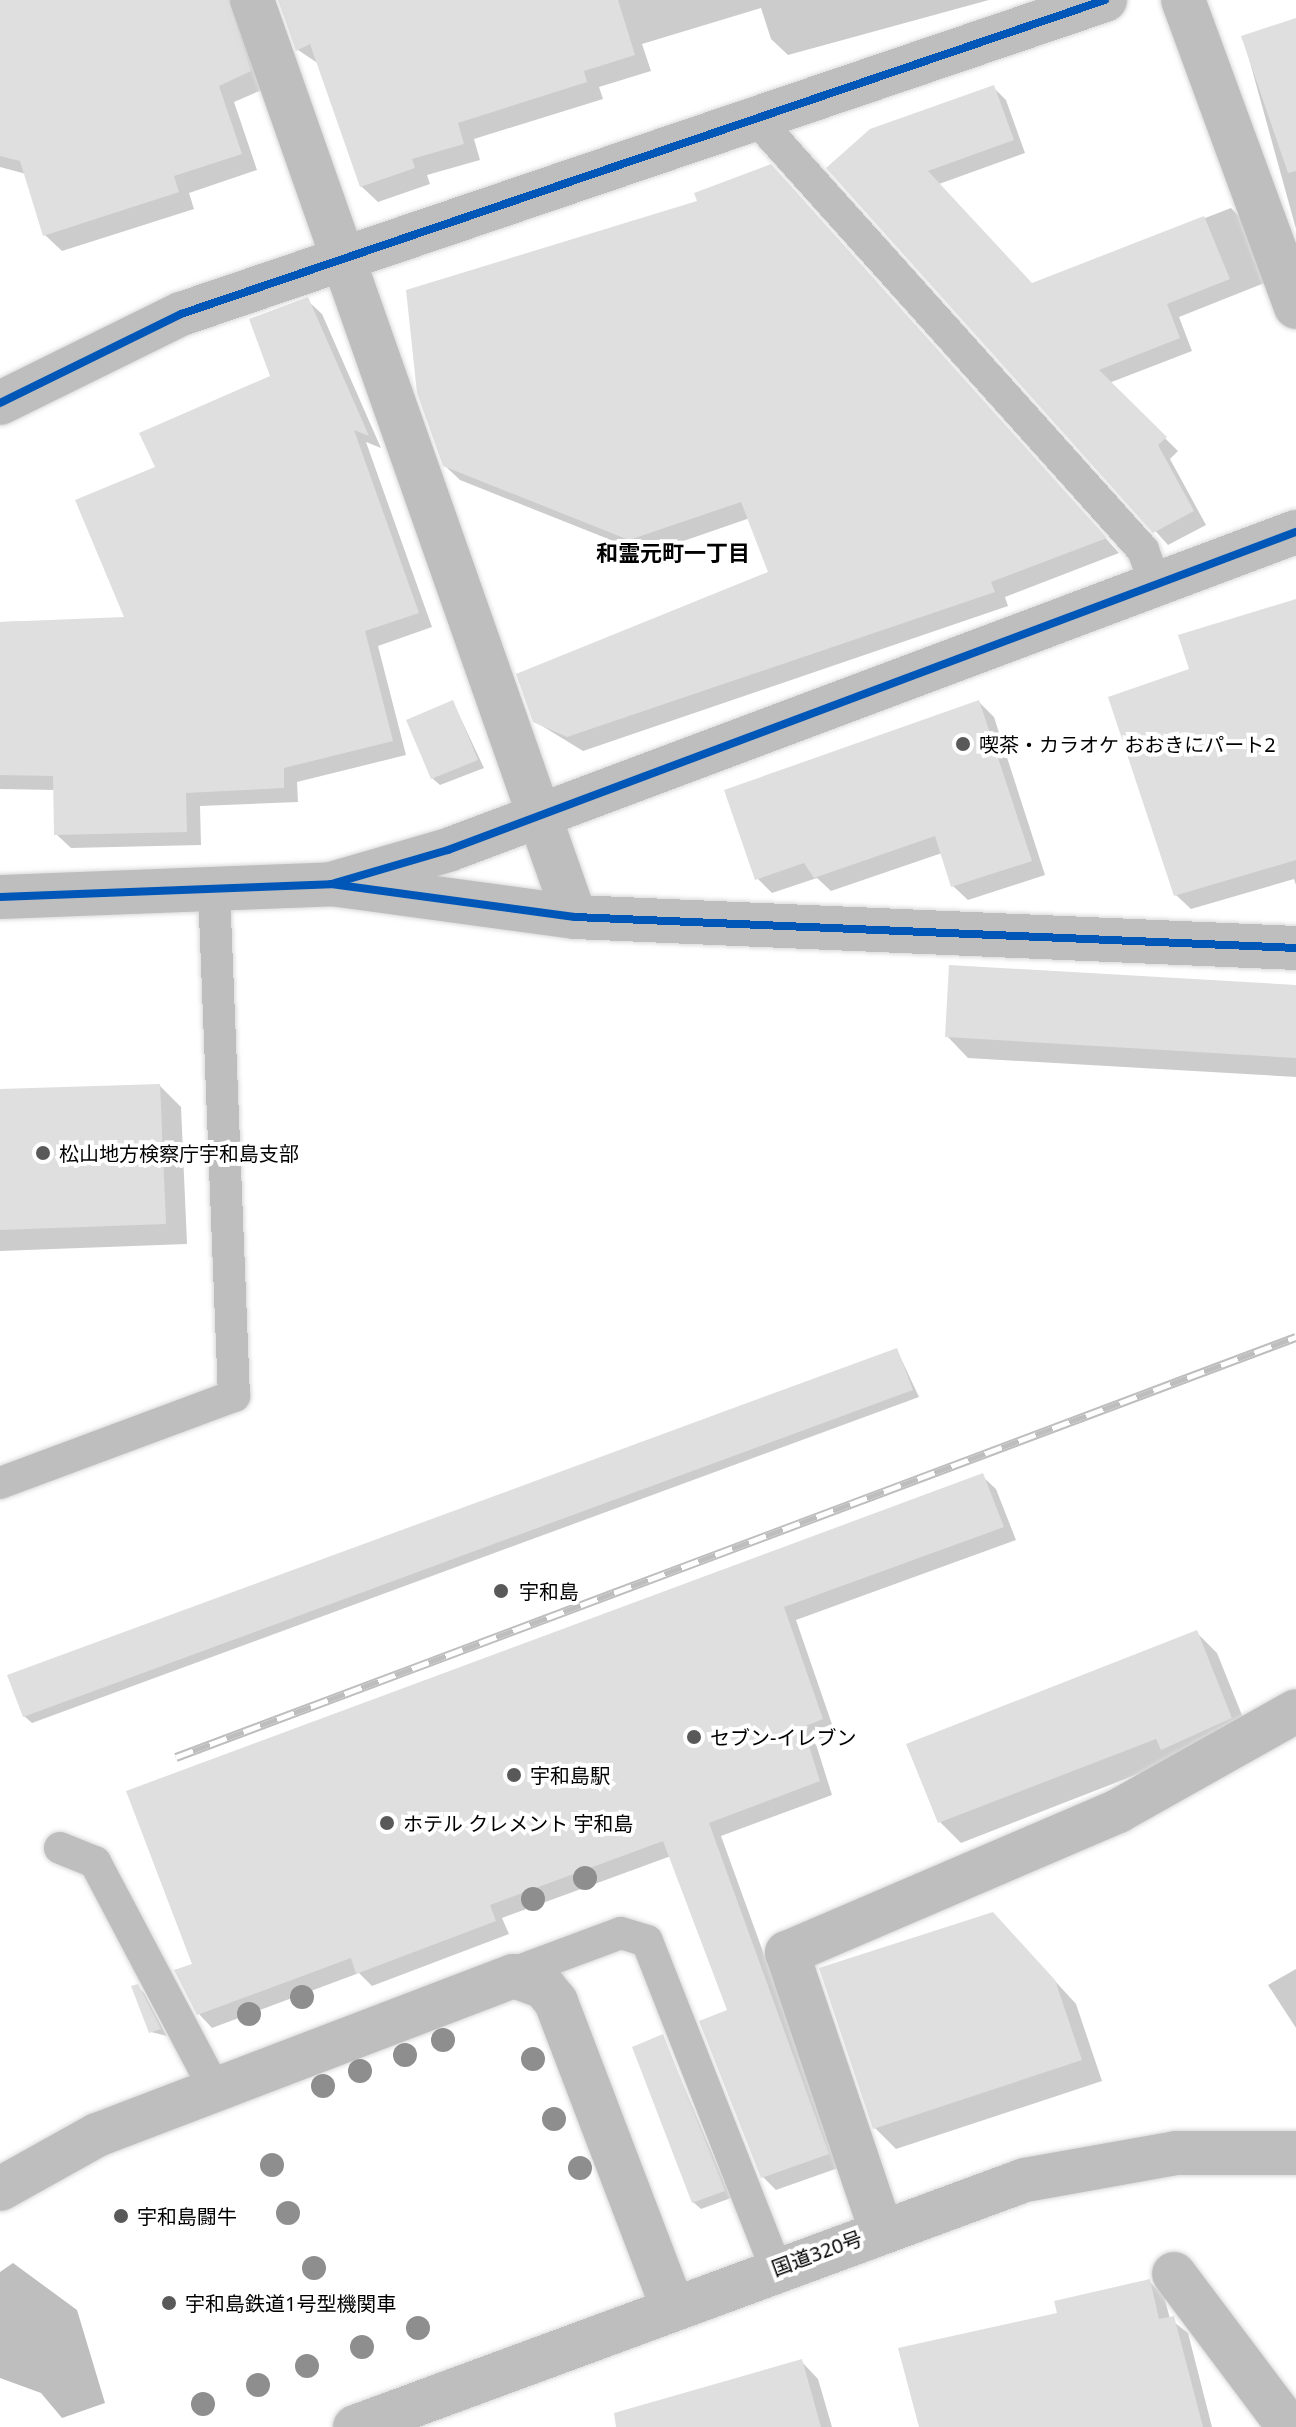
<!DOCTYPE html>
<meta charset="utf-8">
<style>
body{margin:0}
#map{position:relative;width:1296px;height:2427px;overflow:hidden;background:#fff;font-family:"Noto Sans","Noto Sans JP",sans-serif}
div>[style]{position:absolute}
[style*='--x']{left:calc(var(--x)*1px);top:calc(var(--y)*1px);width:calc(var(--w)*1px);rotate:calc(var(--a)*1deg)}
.water>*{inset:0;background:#bebebe}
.shadow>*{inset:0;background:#0003}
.building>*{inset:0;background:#dfdfdf}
.roads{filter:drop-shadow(0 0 2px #dbdbdb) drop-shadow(0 0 2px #dbdbdb)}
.service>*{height:32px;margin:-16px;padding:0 16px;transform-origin:16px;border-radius:16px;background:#bebebe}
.minor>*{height:44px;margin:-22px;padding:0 22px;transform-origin:22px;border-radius:22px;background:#bebebe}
.tertiary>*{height:44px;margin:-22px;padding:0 22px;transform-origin:22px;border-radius:22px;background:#bebebe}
.trunk>*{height:44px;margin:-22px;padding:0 22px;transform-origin:22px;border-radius:22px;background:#bebebe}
.rail>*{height:9px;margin-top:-4.5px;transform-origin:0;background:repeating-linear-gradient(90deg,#fff 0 18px,#bebebe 0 36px);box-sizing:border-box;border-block:2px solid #bebebe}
.cycleway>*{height:8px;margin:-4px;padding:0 4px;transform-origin:4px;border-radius:4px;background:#0057b8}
.trees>*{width:24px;height:24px;margin:-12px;border-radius:50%;background:#8e8e8e}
.dots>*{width:22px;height:22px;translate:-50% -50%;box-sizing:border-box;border:4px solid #fff;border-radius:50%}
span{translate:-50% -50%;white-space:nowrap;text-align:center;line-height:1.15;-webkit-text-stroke:8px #fff;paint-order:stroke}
.poi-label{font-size:20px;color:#000}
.left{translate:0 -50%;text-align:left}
.street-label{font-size:20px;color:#000}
.neighbourhood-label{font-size:22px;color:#000;font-weight:700}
</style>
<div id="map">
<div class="water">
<i style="clip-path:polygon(13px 2263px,77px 2310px,105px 2403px,62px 2418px,41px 2393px,0 2378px,0 2272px)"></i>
</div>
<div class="shadow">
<i style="clip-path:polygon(0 0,254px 0,266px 88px,234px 102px,257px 170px,189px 193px,194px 209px,62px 251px,45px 235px,26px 174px,0 167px)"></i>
<i style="clip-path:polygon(278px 0,989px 0,788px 55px,771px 39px,761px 8px,642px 44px,651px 71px,599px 87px,603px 99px,474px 139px,480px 160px,427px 175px,430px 184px,378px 202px,361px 186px,319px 64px,298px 50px)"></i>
<i style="clip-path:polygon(1296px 20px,1296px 229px,1243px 37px)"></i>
<i style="clip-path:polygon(993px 87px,1006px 100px,1025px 153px,939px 184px,1032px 285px,1231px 208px,1244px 221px,1267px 282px,1179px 317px,1192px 351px,1109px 383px,1178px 451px,1170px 459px,1206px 525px,1168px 545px,829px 168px)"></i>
<i style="clip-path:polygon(786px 181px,1119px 553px,1005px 597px,1008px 606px,583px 751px,534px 721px,770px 573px,750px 518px,646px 554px,460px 480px,444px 465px)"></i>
<i style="clip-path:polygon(307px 300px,322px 314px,381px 448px,366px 442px,432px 627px,378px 646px,406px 755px,297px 782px,298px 802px,200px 806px,201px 845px,71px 848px,56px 834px,55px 790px,0 789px,0 622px,127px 619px,157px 468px,273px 377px)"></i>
<i style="clip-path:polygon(1296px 601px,1296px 885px,1294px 879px,1191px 909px,1176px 895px,1191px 670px)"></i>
<i style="clip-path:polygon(453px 702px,484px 768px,440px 785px,432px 778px)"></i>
<i style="clip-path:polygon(979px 702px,994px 717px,1045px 875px,968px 900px,953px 886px,942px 853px,831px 891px,817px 878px,772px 893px,757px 878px)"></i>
<i style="clip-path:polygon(1296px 987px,1296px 1077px,968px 1058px,947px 1036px)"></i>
<i style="clip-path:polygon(160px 1086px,181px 1107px,187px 1244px,0 1251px,0 1091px)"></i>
<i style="clip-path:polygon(897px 1350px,919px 1397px,32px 1723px,24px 1716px)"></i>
<i style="clip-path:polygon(982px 1476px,996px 1489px,1016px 1540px,796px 1620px,835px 1733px,815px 1741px,832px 1795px,721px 1836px,841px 2167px,776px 2190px,763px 2177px,730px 2011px,671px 1856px,502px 1918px,509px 1934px,372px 1986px,359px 1973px,212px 2028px,199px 2014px,195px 1965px)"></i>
<i style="clip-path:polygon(1196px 1632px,1217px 1653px,1252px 1740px,1174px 1760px,961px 1843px,940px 1822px)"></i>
<i style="clip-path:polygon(1014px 1936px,1076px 2004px,1102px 2081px,896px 2149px,875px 2128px)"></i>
<i style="clip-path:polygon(1296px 1969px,1296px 2028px,1268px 1985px)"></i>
<i style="clip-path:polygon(137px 1986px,144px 1993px,167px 2036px,151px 2032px)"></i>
<i style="clip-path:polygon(663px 2037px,731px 2198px,701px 2209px,693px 2202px)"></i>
<i style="clip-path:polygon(1149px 2281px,1164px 2296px,1170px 2319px,1188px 2333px,1212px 2427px,921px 2427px,1059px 2315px)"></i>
<i style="clip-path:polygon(801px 2361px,818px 2379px,832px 2427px,655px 2427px)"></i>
</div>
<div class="building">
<i style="clip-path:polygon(0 0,228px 0,251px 71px,219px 86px,242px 154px,174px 176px,179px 192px,43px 236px,20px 161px,0 156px)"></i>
<i style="clip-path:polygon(278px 0,618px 0,635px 55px,584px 71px,587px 82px,458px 123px,464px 144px,412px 159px,415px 168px,360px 187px,310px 44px,296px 51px)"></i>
<i style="clip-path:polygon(1296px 18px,1296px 171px,1288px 173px,1241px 36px)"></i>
<i style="clip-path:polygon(994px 85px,1014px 140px,928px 171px,1032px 283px,1204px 216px,1230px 279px,1167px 304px,1180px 338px,1099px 370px,1167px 437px,1158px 445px,1194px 511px,1153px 533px,826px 168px,870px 129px)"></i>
<i style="clip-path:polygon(771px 164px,1107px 538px,991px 582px,995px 592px,567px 737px,533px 722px,516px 674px,768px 572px,741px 502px,629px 540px,443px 466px,417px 393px,406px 290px,697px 201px,694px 193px)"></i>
<i style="clip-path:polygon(308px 297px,369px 436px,354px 430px,419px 613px,365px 631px,393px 741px,284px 768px,284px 788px,186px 793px,187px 832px,54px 835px,53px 776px,0 775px,0 622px,124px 617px,75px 500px,155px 467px,139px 433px,270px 376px,249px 319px)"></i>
<i style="clip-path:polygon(1296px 599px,1296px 860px,1174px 896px,1108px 697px,1189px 669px,1178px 635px)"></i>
<i style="clip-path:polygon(453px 700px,478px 760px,431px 779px,406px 720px)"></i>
<i style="clip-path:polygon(979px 700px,1032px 861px,951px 887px,935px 836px,814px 878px,804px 863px,755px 880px,724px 790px)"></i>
<i style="clip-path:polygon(949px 965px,1296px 985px,1296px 1058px,945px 1037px)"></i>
<i style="clip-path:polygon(160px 1084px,166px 1224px,0 1230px,0 1089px)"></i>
<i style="clip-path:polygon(897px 1348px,913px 1390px,23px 1717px,7px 1675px)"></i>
<i style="clip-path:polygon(983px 1473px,1004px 1527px,784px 1607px,823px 1719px,803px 1727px,820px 1781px,709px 1823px,829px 2154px,761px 2178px,699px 2021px,727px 2010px,663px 1841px,490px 1905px,496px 1921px,356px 1974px,351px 1958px,197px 2015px,174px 1970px,192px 1964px,126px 1791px)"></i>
<i style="clip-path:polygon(1197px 1630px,1232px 1718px,1161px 1750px,1156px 1739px,938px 1823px,906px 1744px)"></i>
<i style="clip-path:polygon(993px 1912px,1055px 1980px,1082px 2060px,873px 2129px,819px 1968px)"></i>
<i style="clip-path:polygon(138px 1984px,161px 2029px,149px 2033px,131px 1986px)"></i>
<i style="clip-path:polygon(663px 2034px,725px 2191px,692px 2203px,632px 2047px)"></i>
<i style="clip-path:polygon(1150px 2279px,1159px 2319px,1174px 2316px,1203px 2427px,919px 2427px,898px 2348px,1057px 2313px,1054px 2301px)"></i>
<i style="clip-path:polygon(802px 2359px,821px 2427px,616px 2427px,614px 2413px)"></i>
</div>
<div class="roads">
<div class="service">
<i style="--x:759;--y:122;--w:575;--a:48.1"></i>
<i style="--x:1143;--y:550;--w:35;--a:70"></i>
<i style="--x:0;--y:1483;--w:250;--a:-20.4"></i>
<i style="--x:234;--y:1396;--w:507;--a:-92.26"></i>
<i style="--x:60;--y:1848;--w:38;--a:22"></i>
<i style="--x:95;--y:1862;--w:255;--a:62.2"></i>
<i style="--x:500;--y:1978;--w:129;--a:-20.4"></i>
<i style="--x:621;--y:1933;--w:27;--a:17"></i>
<i style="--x:647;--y:1941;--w:352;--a:68.5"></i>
</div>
<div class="minor">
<i style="--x:252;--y:0;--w:972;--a:70.6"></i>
<i style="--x:1183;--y:0;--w:327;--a:69.8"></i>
<i style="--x:0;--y:403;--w:202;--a:-26.2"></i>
<i style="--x:181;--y:314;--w:976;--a:-18.77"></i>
<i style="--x:331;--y:884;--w:246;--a:7.7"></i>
<i style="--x:575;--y:917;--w:722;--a:2.46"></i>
<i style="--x:0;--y:2189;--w:111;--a:-29.1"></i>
<i style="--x:97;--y:2135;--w:446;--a:-20.9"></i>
<i style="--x:514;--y:1976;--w:32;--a:20"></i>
<i style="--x:544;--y:1987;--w:19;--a:51"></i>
<i style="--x:556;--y:2002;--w:325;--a:69.1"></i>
<i style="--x:881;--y:2230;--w:293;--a:-108.7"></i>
<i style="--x:787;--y:1953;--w:360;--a:-23.2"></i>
<i style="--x:1118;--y:1811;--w:204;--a:-29.3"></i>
<i style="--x:1174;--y:2274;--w:191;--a:53.1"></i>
</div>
<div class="tertiary">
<i style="--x:0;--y:897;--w:331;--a:-2.2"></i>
<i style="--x:331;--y:884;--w:122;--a:-16.2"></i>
<i style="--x:448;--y:850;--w:906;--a:-20.56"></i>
</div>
<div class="trunk">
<i style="--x:355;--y:2427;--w:714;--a:-20.24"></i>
<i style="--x:1025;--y:2180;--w:153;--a:-10.1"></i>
<i style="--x:1176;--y:2153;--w:120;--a:0"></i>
</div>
</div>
<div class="rail">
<i style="--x:176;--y:1757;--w:1196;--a:-20.56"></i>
</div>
<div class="cycleway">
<i style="--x:0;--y:403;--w:202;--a:-26.2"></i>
<i style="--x:181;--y:314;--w:976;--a:-18.77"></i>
<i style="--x:335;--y:883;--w:118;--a:-16.3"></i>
<i style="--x:448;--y:850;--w:906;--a:-20.56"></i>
<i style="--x:0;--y:897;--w:331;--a:-2.2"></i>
<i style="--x:331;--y:884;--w:246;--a:7.7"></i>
<i style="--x:575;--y:917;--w:722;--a:2.46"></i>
</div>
<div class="trees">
<i style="left:585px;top:1878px"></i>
<i style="left:533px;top:1899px"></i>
<i style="left:302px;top:1997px"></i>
<i style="left:249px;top:2014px"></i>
<i style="left:443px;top:2040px"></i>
<i style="left:405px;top:2055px"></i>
<i style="left:533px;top:2059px"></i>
<i style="left:360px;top:2071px"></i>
<i style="left:323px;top:2086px"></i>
<i style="left:554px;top:2119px"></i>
<i style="left:272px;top:2165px"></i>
<i style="left:580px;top:2168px"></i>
<i style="left:288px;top:2213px"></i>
<i style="left:314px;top:2268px"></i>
<i style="left:418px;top:2328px"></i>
<i style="left:362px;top:2347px"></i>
<i style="left:307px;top:2366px"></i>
<i style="left:258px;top:2385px"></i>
<i style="left:203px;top:2404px"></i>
</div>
<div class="dots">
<i style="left:963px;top:744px;background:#595959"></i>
<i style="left:43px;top:1153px;background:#595959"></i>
<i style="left:501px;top:1591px;background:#595959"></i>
<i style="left:694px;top:1737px;background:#595959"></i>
<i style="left:514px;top:1775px;background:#595959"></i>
<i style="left:387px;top:1823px;background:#595959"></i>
<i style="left:121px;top:2216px;background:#595959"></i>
<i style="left:169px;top:2303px;background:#595959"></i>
</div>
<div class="poi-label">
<span class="left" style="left:979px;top:744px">喫茶・カラオケ おおきにパート2</span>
<span class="left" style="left:59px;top:1153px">松山地方検察庁宇和島支部</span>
<span class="left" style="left:519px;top:1591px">宇和島</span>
<span class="left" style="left:710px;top:1737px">セブン-イレブン</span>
<span class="left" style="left:530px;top:1775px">宇和島駅</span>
<span class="left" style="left:403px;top:1823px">ホテル クレメント 宇和島</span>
<span class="left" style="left:137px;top:2216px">宇和島闘牛</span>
<span class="left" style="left:185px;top:2303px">宇和島鉄道1号型機関車</span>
</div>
<div class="street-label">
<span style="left:817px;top:2253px;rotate:-20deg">国道320号</span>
</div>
<div class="neighbourhood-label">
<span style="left:673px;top:553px">和霊元町一丁目</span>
</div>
</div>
